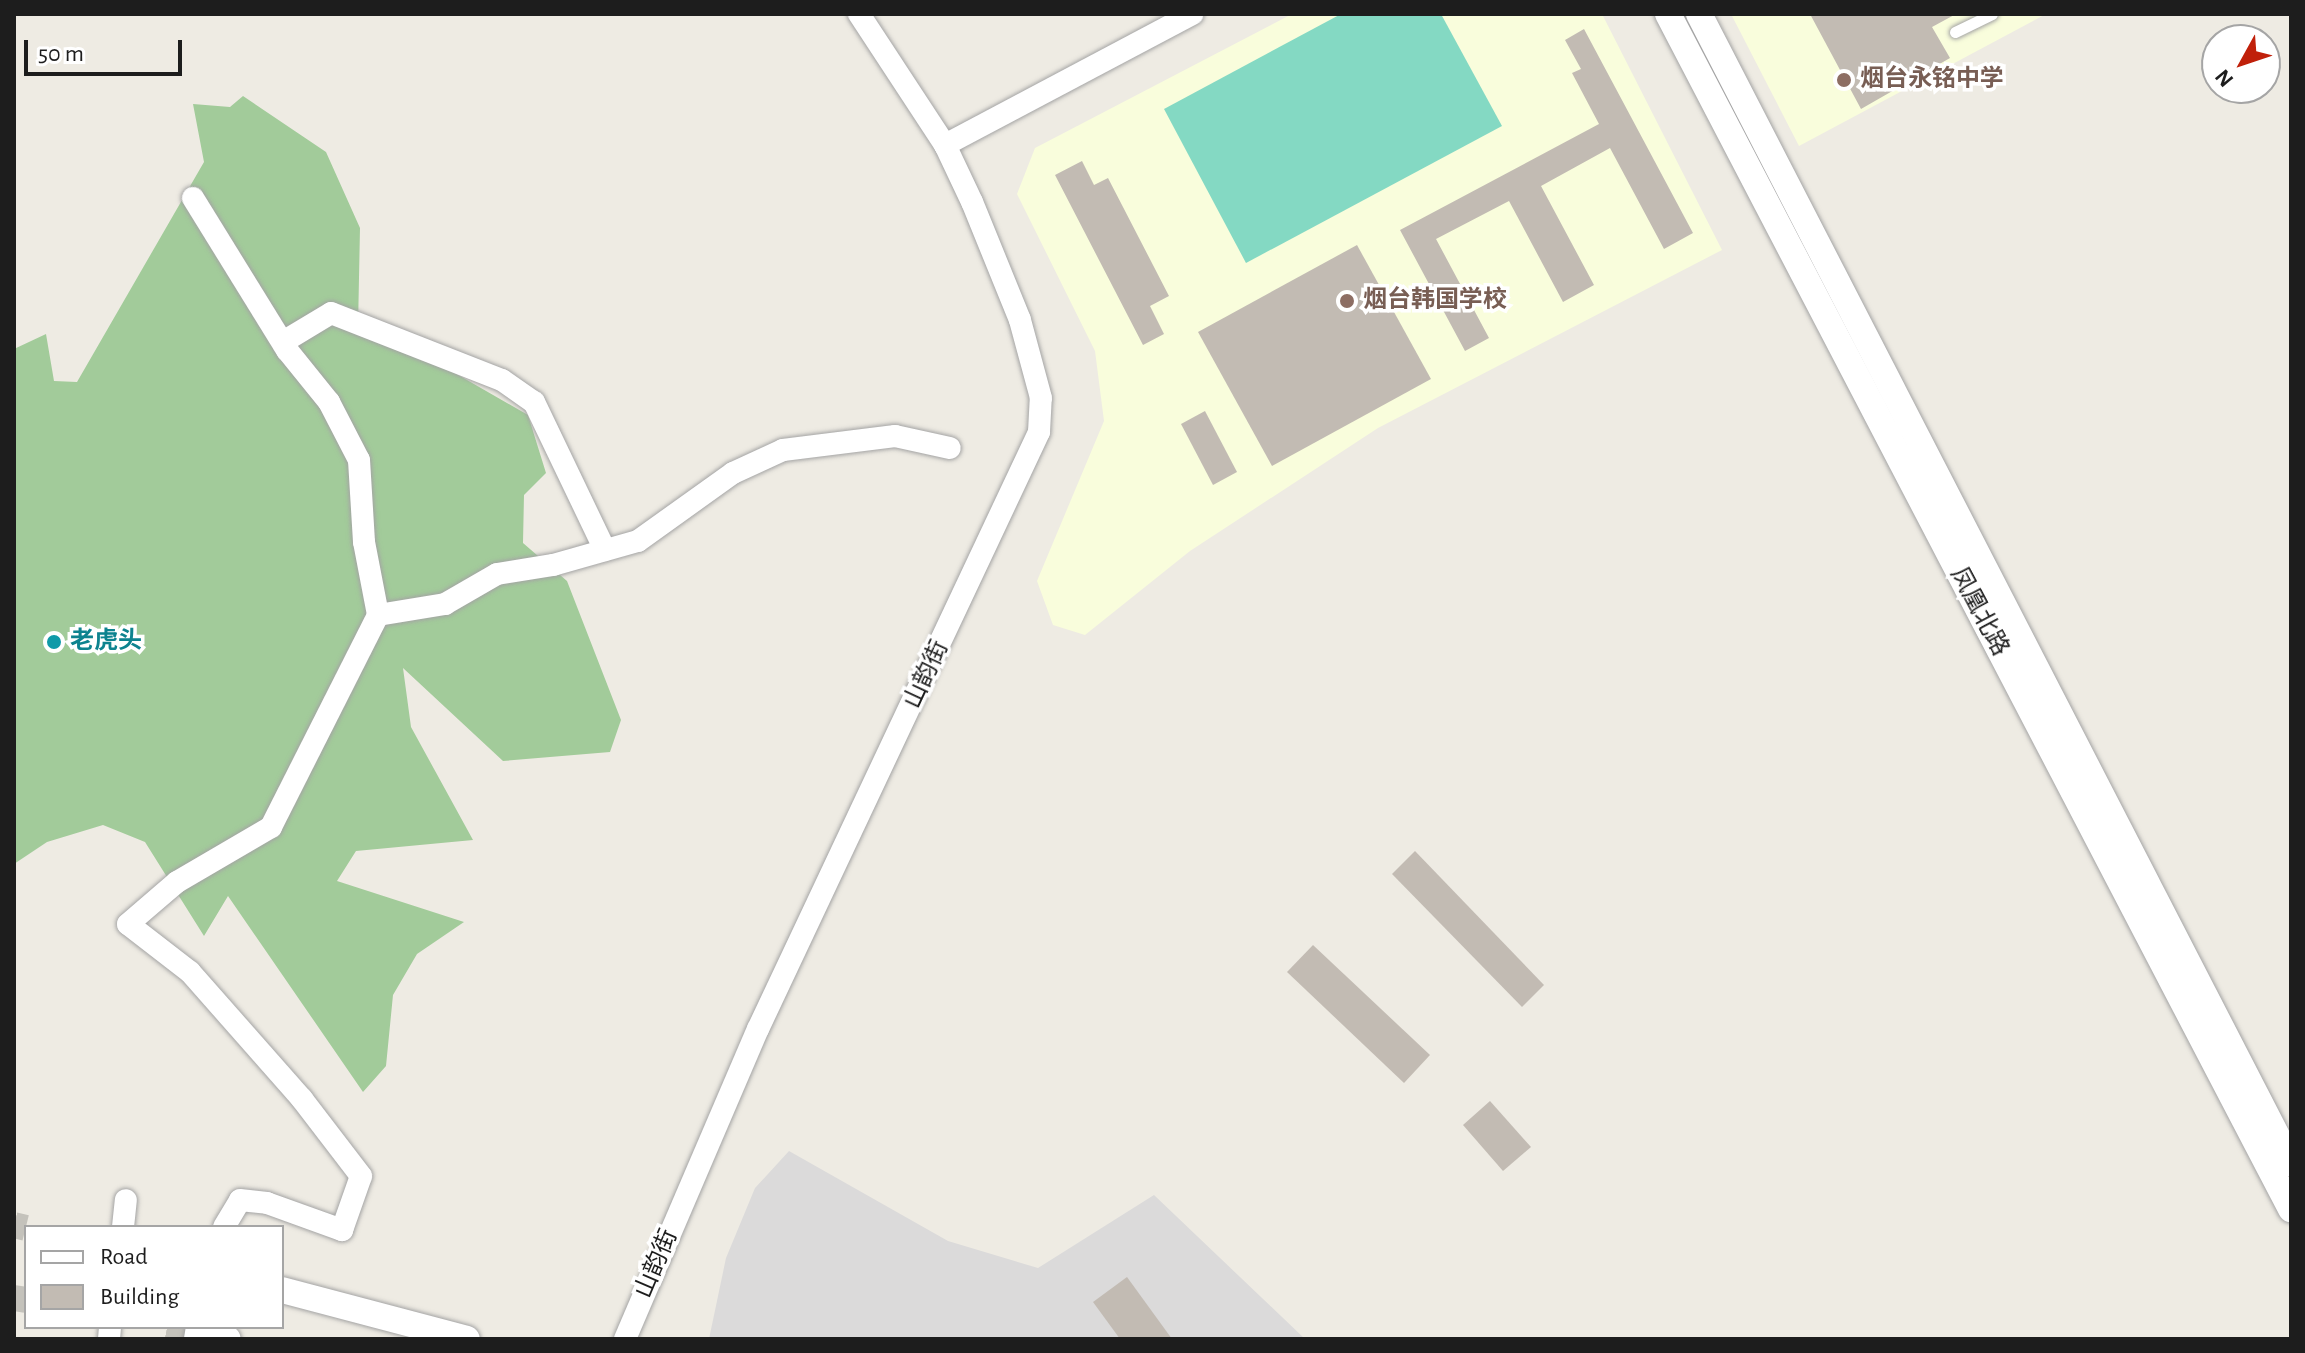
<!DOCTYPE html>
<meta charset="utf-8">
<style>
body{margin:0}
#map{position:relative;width:2305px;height:1353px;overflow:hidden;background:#eeebe3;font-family:"Alegreya Sans","Noto Sans SC",sans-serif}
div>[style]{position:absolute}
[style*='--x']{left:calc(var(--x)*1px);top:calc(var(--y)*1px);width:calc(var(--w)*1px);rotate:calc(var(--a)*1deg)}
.residential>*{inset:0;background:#dbdada}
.education>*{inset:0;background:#f9fddc}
.forest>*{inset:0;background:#a2cb9a}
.pitch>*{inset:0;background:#84d9c3}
.building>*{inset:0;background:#c2bbb3}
.tertiary-tunnel>*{height:26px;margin-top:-13px;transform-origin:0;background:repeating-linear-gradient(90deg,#c4c2bb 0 26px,transparent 0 39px)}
.roads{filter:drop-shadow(0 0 2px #a4a4a4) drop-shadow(0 0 2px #a4a4a4)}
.service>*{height:11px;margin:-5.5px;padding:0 5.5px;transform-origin:5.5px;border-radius:5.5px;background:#fff}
.minor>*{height:22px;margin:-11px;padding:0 11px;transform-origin:11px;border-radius:11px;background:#fff}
.tertiary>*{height:26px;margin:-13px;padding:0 13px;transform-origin:13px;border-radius:13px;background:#fff}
.dots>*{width:22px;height:22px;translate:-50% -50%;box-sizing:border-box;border:4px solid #fff;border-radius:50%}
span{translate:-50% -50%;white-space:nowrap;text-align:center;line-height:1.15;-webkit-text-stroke:7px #fff;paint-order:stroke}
.education-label{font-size:24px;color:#785e54;font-weight:700}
.left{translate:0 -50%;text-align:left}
.street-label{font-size:24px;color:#1d1d1d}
.culture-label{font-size:24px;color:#0d838f;font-weight:700}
.frame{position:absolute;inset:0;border:16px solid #1d1d1d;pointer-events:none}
.legend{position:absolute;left:24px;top:1225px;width:260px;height:104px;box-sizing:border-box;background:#fff;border:2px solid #a5a5a5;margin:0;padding:10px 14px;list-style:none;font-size:24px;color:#1d1d1d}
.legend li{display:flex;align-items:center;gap:16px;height:40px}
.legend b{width:40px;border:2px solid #a5a5a5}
.north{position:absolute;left:2201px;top:24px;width:80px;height:80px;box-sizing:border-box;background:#fff;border:2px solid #a5a5a5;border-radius:50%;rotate:230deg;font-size:22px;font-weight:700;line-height:32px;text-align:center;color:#1d1d1d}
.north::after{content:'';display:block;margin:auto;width:28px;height:36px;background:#c0200a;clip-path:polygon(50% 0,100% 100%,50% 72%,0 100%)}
.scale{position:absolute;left:24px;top:40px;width:158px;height:36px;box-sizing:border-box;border:4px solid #1d1d1d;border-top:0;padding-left:10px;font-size:24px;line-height:28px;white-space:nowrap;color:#1d1d1d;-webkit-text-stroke:6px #fff;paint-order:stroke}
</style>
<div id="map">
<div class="residential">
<i style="clip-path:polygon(789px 1151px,948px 1241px,1038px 1268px,1154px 1195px,1305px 1339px,709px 1339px,726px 1258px,755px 1188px)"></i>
</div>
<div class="education">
<i style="clip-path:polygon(1292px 14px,1602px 14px,1722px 250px,1378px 428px,1190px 551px,1085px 635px,1053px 625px,1037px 581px,1104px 421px,1095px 351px,1017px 194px,1035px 148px)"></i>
<i style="clip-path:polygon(1731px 14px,2046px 14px,1799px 146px)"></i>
</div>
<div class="forest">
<i style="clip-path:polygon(243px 96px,326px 152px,360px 228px,358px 328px,434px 361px,528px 415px,546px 473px,524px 495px,523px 543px,567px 581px,621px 720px,610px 752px,503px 761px,403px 668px,411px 727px,473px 840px,356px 851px,337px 881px,464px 922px,417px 954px,393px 995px,386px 1066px,363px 1092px,228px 896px,204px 936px,145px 842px,103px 825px,47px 842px,14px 864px,14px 349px,46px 334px,54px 381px,77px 382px,204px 162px,193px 104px,230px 107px)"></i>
</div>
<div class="pitch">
<i style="clip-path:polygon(1341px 14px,1441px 14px,1502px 126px,1246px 263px,1164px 109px)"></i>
</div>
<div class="building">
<i style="clip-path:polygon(1810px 14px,1956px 14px,1932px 27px,1950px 58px,1861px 109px)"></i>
<i style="clip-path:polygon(1584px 29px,1693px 233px,1664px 249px,1610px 148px,1541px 186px,1594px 285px,1563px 302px,1509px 201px,1436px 239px,1489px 338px,1465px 351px,1400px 230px,1599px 124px,1572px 73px,1581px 69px,1565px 40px)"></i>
<i style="clip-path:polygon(1082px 161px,1094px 185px,1108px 178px,1169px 296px,1150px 306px,1164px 334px,1143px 345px,1055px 175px)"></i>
<i style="clip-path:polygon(1357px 245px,1431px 379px,1272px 466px,1198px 332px)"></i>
<i style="clip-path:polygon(1205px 411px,1237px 472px,1213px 485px,1181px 424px)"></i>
<i style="clip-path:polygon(1415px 851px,1544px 985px,1522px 1007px,1392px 874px)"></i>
<i style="clip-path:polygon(1313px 945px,1430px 1055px,1404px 1083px,1287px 972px)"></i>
<i style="clip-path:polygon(1490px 1101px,1531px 1147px,1503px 1171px,1463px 1125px)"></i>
<i style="clip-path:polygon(1127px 1277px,1172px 1339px,1120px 1339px,1093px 1302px)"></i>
</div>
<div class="tertiary-tunnel">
<i style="--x:14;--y:1225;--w:12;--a:14"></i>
<i style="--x:14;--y:1298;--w:12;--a:9"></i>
<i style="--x:167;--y:1327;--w:43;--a:10.8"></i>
</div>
<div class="roads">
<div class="service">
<i style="--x:1955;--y:32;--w:41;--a:-25.9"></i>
</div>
<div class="minor">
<i style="--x:945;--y:145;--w:280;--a:-27.9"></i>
<i style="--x:193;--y:198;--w:179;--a:58.3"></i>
<i style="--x:287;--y:350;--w:67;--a:51.1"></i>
<i style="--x:329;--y:402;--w:65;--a:62.7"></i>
<i style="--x:359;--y:460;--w:82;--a:86.5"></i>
<i style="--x:364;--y:542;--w:74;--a:79.1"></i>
<i style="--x:283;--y:342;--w:56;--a:-31.1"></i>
<i style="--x:331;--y:313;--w:184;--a:21.4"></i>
<i style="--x:502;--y:380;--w:39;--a:35"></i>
<i style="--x:534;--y:402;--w:164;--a:64.4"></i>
<i style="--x:123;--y:1227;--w:27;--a:-84"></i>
<i style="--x:224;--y:1227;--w:31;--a:-59"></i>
<i style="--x:240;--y:1200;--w:27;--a:6"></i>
<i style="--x:267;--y:1203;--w:80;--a:19.8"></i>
<i style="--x:342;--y:1230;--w:57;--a:-70.6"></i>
<i style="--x:361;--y:1176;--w:97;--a:-127.5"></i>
<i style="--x:302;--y:1099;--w:169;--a:-131.4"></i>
<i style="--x:190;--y:972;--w:78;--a:-142.3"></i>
<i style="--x:128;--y:924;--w:65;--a:-40.6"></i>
<i style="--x:177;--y:882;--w:109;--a:-30.3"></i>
<i style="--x:271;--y:827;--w:237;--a:-63.2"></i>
<i style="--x:378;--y:615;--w:68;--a:-9.3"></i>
<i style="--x:445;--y:604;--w:60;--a:-30"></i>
<i style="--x:497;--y:574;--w:57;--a:-9.1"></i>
<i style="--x:553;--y:565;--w:88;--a:-15.8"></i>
<i style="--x:638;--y:541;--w:117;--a:-35.6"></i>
<i style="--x:733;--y:473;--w:55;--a:-24.7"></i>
<i style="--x:783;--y:450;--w:113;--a:-7.1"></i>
<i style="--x:895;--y:436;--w:56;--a:12.3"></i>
<i style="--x:109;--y:1339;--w:12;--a:-85"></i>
<i style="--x:195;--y:1339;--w:12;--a:-81"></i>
<i style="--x:625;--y:1339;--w:337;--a:-66.8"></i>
<i style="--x:758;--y:1029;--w:660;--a:-64.79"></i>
<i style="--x:1039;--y:432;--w:34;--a:-87"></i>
<i style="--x:1041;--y:398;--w:81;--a:-105.1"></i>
<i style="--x:1020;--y:320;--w:127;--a:-112.1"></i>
<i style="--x:972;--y:202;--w:63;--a:-115.3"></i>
<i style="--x:945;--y:145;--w:157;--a:-123.3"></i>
</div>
<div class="tertiary">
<i style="--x:1668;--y:14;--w:1348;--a:62.47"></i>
<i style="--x:1699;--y:14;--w:1293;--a:62.74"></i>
<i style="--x:282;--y:1290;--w:191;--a:14.8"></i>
<i style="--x:209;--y:1335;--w:19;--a:12"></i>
</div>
</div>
<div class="dots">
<i style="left:1844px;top:80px;background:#8d6e63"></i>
<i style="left:1347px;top:301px;background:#8d6e63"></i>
<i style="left:54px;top:642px;background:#0f9aa8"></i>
</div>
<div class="education-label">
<span class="left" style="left:1860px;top:80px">烟台永铭中学</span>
<span class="left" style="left:1363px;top:301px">烟台韩国学校</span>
</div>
<div class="street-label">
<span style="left:1979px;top:612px;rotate:62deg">凤凰北路</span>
<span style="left:927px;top:675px;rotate:-65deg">山韵街</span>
<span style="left:657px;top:1264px;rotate:-67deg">山韵街</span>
</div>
<div class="culture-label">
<span class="left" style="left:70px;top:642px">老虎头</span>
</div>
<div class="frame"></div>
<ul class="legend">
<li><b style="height:10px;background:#fff"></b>Road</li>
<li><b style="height:22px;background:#c2bbb3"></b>Building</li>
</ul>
<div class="north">N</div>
<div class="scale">50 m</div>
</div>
